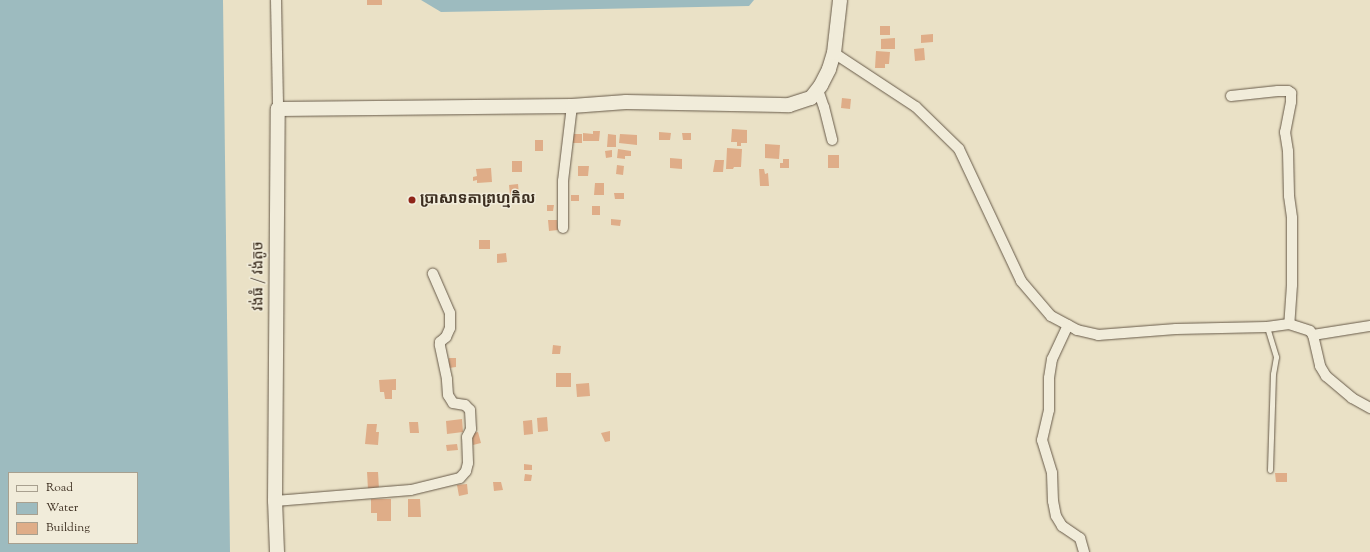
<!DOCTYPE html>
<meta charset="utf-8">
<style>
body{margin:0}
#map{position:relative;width:1370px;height:552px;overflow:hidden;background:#eae1c6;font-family:"Sorts Mill Goudy","Noto Sans Khmer",serif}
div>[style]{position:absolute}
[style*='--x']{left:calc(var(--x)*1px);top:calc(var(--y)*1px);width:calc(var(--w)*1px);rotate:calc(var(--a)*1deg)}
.water>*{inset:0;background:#9dbbbf}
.building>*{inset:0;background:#dfad88}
.round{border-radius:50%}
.roads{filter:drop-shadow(0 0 1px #675a49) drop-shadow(0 0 1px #675a49)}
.lane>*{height:5px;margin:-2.5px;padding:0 2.5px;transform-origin:2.5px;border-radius:2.5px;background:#f1ecda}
.street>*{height:10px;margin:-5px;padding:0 5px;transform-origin:5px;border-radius:5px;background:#f1ecda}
.secondary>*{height:14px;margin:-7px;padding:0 7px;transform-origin:7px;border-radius:7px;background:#f1ecda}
.dots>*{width:11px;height:11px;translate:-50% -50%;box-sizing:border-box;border:2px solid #f1ecda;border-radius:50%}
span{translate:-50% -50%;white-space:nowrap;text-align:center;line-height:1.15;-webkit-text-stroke:3px #f1ecda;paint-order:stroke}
.poi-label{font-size:15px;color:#3b2d1f;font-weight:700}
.left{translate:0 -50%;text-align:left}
.street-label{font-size:15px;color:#3b2d1f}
.legend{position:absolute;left:8px;top:472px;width:130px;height:72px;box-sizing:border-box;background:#f1ecda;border:1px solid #a8a08f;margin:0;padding:5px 7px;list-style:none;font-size:12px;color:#3b2d1f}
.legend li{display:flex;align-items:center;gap:8px;height:20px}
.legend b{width:20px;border:1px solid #a8a08f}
</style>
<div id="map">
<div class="water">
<i style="clip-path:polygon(evenodd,0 0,223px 0,230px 552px,0 552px,0 0,9px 473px,137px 473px,137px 543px,9px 543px,9px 473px)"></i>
<i style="clip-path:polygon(421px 0,754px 0,749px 6px,441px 12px)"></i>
</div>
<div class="building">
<i style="clip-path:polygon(367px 0,382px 0,382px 5px,367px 5px)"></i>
<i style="clip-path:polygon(880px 26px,890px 26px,890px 35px,880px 35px)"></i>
<i style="clip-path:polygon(933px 34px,933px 42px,921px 43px,921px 35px)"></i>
<i style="clip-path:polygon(895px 38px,895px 49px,881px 49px,881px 39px)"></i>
<i style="clip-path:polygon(924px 48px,925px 60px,915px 61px,914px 49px)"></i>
<i style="clip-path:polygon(876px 51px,890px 52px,889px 64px,885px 64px,885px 68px,875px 68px)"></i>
<i style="clip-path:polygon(842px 98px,851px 99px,850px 109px,841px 108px)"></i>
<i style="clip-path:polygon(732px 129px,747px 130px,747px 143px,741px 143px,741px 146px,737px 146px,737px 142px,731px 142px)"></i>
<i style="clip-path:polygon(593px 131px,600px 131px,599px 141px,583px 141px,583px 133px,593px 134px)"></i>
<i style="clip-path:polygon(659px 132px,671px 133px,670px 140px,659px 140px)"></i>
<i style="clip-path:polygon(682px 133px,691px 133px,691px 140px,683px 140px)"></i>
<i style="clip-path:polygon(570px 134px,582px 134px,582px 143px,570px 143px)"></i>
<i style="clip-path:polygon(608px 134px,616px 135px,616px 147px,607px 147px)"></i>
<i style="clip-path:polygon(620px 134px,637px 135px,637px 145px,619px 143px)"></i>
<i style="clip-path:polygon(535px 140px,543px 140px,543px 151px,535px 151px)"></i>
<i style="clip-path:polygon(765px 144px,780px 145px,779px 159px,765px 158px)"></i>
<i style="clip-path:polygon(727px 148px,742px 149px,741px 167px,734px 167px,733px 169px,726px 169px)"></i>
<i style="clip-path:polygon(618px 149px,631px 151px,631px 156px,625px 156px,625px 159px,617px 158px)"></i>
<i style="clip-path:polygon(612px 150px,612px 157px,606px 158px,605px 151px)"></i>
<i style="clip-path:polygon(828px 155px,839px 155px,839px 168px,828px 168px)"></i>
<i style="clip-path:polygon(670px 158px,682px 159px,682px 169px,670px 168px)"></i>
<i style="clip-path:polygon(783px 159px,789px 159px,789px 168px,780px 168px,780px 163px,783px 163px)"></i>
<i style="clip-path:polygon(715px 160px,724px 160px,723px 172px,713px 172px)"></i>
<i style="clip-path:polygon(512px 161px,522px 161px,522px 172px,512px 172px)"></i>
<i style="clip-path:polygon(617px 165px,624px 166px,623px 175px,616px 174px)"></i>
<i style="clip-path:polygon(578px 166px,589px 166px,588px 176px,578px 176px)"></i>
<i style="clip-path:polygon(491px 168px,492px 182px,477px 183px,477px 180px,473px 181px,473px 177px,477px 176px,476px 169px)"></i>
<i style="clip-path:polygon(759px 169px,764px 169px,765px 174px,768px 173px,769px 186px,760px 186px)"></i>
<i style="clip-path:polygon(595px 183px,604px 183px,604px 195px,594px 195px)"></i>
<i style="clip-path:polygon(518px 184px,519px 194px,510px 195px,509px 185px)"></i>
<i style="clip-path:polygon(614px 193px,624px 193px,624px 199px,615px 199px)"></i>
<i class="round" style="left:407px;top:195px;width:10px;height:10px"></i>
<i style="clip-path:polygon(571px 195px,579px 195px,579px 201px,571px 201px)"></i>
<i style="clip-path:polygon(547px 205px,554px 205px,553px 211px,547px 211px)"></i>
<i style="clip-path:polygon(592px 206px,600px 206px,600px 215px,592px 215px)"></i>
<i style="clip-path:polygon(611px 219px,621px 220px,620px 226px,611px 225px)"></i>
<i style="clip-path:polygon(548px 220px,557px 220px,558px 230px,549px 231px)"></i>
<i style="clip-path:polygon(479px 240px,490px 240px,490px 249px,479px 249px)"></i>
<i style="clip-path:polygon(506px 253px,507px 262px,497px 263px,497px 254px)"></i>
<i style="clip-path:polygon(553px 345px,561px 346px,560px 354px,552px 354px)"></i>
<i style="clip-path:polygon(449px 358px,456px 358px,456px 367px,449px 368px)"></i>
<i style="clip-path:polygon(556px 373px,571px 373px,571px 387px,556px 387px)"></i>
<i style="clip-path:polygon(396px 379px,396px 390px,392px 390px,392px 399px,385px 399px,384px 392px,380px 392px,379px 380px)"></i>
<i style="clip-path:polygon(589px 383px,590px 396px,577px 397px,576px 384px)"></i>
<i style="clip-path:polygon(547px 417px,548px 431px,538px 432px,537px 418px)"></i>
<i style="clip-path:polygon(462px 419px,463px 432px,447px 434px,446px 421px)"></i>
<i style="clip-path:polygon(532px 420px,533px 434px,524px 435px,523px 421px)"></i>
<i style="clip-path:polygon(409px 422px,418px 422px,419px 433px,410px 433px)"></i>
<i style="clip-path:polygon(367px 424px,377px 424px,376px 432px,379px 432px,378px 445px,365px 444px)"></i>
<i style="clip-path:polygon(610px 431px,610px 441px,605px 442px,601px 433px)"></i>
<i style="clip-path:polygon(478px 432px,481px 443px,473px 445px,470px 434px)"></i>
<i style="clip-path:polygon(457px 444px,458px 450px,447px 451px,446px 445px)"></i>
<i style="clip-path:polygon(524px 464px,532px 465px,532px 470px,524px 470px)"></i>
<i style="clip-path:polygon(367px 472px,378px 472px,379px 489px,368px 489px)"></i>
<i style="clip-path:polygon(1275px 473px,1287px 473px,1287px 482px,1276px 482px)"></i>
<i style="clip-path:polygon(525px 474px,532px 475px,531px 481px,524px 481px)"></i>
<i style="clip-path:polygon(493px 482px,501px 482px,503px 490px,494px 491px)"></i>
<i style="clip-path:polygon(467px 484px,468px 494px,459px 496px,457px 485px)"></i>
<i style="clip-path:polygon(371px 499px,391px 499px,391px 521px,377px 521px,377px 513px,371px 513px)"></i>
<i style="clip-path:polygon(408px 499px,420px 499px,421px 517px,408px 517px)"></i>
</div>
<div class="roads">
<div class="lane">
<i style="--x:1267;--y:327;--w:31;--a:73"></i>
<i style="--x:1276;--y:357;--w:17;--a:100"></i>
<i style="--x:1273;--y:374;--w:96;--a:91.8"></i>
</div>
<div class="street">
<i style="--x:276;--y:0;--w:109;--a:88.9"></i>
<i style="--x:834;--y:53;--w:98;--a:33.4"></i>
<i style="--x:916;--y:107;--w:60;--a:44.3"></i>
<i style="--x:959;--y:149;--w:146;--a:64.8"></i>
<i style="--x:1021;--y:281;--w:46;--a:49.4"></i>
<i style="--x:1051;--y:316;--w:30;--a:28"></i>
<i style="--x:1077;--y:330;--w:22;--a:13"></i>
<i style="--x:1098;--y:335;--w:78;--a:-4.4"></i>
<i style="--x:1176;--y:329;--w:91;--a:-1.3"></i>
<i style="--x:1267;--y:327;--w:22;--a:-8"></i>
<i style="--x:1289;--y:324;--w:22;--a:18"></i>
<i style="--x:1310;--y:331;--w:5;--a:53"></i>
<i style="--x:1313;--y:335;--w:32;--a:77"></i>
<i style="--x:1320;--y:366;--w:12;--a:59"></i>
<i style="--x:1326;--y:376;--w:34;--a:40"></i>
<i style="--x:1352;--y:398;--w:21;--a:29"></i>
<i style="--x:818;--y:90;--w:18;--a:71"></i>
<i style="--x:824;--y:107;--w:34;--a:76"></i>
<i style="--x:1231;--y:96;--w:47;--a:-6.1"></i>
<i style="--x:1278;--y:91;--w:10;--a:0"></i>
<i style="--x:1288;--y:91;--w:4;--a:34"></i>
<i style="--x:1291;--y:93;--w:9;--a:90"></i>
<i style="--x:1291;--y:102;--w:31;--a:101"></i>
<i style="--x:1285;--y:132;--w:19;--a:81"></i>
<i style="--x:1288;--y:151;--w:45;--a:88.7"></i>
<i style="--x:1289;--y:196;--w:22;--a:82"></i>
<i style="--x:1292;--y:218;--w:67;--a:90"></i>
<i style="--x:1292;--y:285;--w:39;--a:94"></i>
<i style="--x:563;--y:228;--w:47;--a:-90"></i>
<i style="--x:563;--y:181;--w:76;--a:-83.2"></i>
<i style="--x:1068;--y:325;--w:38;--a:115"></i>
<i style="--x:1052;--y:359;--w:19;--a:99"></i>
<i style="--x:1049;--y:378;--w:32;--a:90"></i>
<i style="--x:1049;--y:410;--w:31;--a:103"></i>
<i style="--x:1042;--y:440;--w:34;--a:73"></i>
<i style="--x:1052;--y:473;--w:28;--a:88"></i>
<i style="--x:1053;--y:501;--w:15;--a:79"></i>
<i style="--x:1056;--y:516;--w:12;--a:59"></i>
<i style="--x:1062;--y:526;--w:22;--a:34"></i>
<i style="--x:1080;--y:538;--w:15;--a:74"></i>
<i style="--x:1313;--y:335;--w:58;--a:-9"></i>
<i style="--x:275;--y:501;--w:136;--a:-4.6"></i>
<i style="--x:411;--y:490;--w:50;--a:-13.8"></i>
<i style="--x:460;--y:478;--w:9;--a:-49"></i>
<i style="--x:466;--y:471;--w:8;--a:-76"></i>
<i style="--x:468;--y:463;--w:26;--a:-92"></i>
<i style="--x:467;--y:437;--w:9;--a:-63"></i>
<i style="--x:471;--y:429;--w:19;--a:-93"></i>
<i style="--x:470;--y:410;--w:7;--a:-135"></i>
<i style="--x:465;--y:405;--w:12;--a:-171"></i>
<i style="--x:453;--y:403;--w:9;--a:-122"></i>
<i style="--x:448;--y:395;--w:16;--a:-94"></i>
<i style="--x:447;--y:379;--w:35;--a:-102"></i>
<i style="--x:440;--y:345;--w:3;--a:-90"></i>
<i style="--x:440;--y:342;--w:8;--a:-40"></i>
<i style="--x:446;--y:337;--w:10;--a:-66"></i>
<i style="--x:450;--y:328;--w:15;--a:-90"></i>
<i style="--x:450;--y:313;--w:43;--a:-113.6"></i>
</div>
<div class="secondary">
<i style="--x:277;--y:552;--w:51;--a:-92.2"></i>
<i style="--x:275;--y:501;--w:392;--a:-89.6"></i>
<i style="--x:278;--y:109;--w:294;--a:-0.6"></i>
<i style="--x:572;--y:106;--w:54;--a:-4.2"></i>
<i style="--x:626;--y:102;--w:163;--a:1.1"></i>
<i style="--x:789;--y:105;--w:23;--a:-18"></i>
<i style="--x:811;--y:98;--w:16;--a:-52"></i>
<i style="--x:821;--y:85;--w:18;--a:-63"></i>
<i style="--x:829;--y:69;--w:17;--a:-73"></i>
<i style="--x:834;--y:53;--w:53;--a:-83.5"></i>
</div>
</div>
<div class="dots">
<i style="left:412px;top:200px;background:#8f2418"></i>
</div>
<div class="poi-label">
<span class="left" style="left:420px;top:200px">ប្រាសាទតាព្រហ្មកិល</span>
</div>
<div class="street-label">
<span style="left:259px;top:276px;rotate:-90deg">វង់ធំ / វង់តូច</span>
</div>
<ul class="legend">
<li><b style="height:5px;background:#f1ecda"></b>Road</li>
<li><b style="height:11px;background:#9dbbbf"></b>Water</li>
<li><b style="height:11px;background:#dfad88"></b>Building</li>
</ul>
</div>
